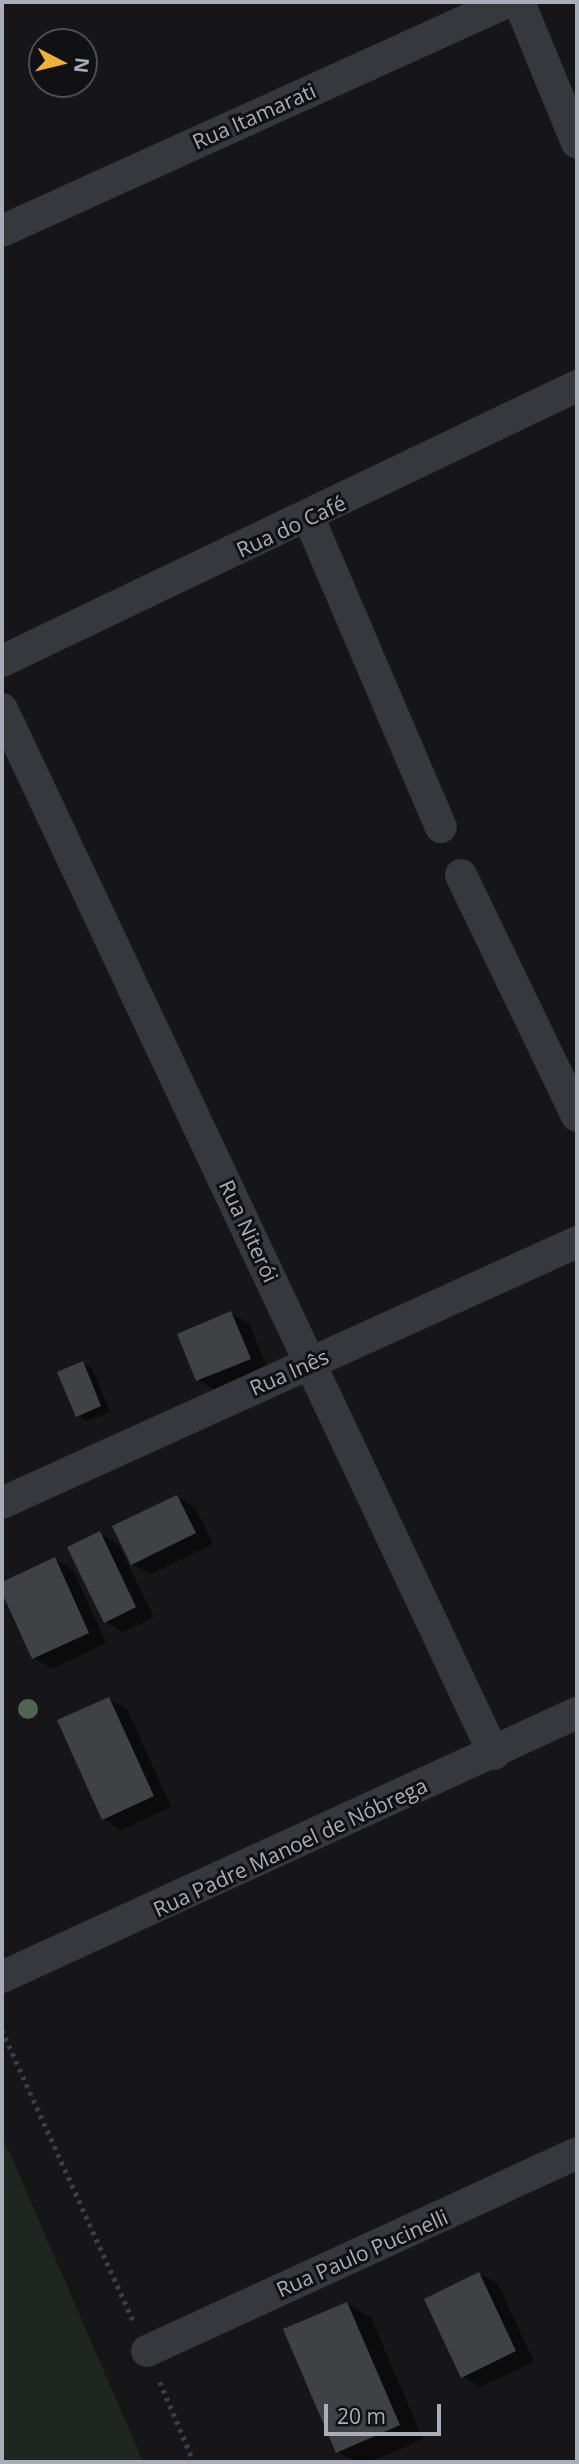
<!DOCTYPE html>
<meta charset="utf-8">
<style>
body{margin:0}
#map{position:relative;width:579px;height:2464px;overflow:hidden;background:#161618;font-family:"Open Sans",sans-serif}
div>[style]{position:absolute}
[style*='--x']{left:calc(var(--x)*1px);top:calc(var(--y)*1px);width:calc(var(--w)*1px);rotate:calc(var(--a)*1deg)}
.green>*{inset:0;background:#1e261f}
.shadow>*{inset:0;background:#0007}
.building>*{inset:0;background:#404145}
.path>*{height:4.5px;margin-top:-2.25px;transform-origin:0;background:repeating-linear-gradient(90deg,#3d3f44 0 3.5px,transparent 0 8.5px)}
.minor>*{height:32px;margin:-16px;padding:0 16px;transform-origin:16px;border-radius:16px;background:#37383d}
.trees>*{width:20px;height:20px;margin:-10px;border-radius:50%;background:#506452}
span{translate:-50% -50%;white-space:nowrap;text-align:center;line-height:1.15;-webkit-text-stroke:6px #111113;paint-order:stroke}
.street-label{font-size:21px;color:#a8adb8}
.frame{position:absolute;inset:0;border:4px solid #a8adb8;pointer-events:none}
.north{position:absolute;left:28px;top:28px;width:70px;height:70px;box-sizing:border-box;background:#111113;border:2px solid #4d4f55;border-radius:50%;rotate:97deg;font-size:19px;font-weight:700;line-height:28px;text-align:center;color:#a8adb8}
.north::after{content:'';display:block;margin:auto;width:24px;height:32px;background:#f2b134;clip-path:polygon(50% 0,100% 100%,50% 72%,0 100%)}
.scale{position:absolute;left:324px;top:2404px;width:117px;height:32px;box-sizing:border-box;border:4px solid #a8adb8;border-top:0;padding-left:9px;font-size:21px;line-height:24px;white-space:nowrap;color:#a8adb8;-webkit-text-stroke:5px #111113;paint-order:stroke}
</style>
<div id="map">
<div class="green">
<i style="clip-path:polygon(2px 2135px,143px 2462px,2px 2462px)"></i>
</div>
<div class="shadow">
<i style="clip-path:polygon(231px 1313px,249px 1324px,268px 1369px,216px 1390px,198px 1380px)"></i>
<i style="clip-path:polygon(82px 1363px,92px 1368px,110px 1412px,87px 1421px,77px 1416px)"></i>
<i style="clip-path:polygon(177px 1497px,195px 1507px,213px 1544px,151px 1574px,132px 1564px)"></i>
<i style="clip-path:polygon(100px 1533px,118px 1544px,154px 1617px,123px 1632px,105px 1621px)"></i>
<i style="clip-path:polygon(55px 1559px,73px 1570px,106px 1643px,52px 1669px,34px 1658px,2px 1584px)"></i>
<i style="clip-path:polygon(109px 1699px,127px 1709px,171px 1807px,121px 1830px,103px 1819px)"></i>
<i style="clip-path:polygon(479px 2274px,498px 2284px,534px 2362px,480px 2387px,462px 2376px)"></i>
<i style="clip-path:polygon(347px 2304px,371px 2318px,423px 2439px,370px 2462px,356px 2462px,338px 2452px)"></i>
</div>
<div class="building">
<i style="clip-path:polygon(231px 1311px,251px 1359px,196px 1381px,177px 1334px)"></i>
<i style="clip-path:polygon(83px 1361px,101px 1406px,76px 1417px,57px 1372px)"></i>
<i style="clip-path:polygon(177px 1495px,196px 1533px,131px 1565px,112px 1526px)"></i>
<i style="clip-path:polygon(100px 1531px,136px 1607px,104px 1623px,67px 1547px)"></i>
<i style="clip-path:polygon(55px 1557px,89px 1633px,32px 1659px,2px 1593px,2px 1582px)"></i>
<i style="clip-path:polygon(109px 1697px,154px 1796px,102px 1820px,57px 1720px)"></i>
<i style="clip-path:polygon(479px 2272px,516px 2351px,461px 2378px,424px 2299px)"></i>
<i style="clip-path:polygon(347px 2302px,400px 2425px,336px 2453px,283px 2329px)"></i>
</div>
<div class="path">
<i style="--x:2;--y:2030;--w:318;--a:65.7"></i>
<i style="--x:160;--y:2382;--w:87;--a:67"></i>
</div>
<div class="minor">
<i style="--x:519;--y:2;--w:152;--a:67.6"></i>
<i style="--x:2;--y:231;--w:554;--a:-24.39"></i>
<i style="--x:309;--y:518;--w:336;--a:66.9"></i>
<i style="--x:2;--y:661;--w:637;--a:-25.56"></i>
<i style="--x:2;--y:709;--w:1155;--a:64.79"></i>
<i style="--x:461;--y:875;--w:267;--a:64.3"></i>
<i style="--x:2;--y:1503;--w:631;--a:-24.41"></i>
<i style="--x:2;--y:1977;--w:633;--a:-24.66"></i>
<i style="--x:147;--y:2351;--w:473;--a:-24.7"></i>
</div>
<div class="trees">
<i style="left:28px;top:1709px"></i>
</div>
<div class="street-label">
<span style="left:254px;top:116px;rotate:-24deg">Rua Itamarati</span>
<span style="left:291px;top:526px;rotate:-25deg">Rua do Café</span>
<span style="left:249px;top:1231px;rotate:65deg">Rua Niterói</span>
<span style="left:289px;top:1372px;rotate:-24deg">Rua Inês</span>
<span style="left:290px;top:1847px;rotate:-25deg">Rua Padre Manoel de Nóbrega</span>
<span style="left:362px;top:2253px;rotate:-24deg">Rua Paulo Pucinelli</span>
</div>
<div class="frame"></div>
<div class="north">N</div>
<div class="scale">20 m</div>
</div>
